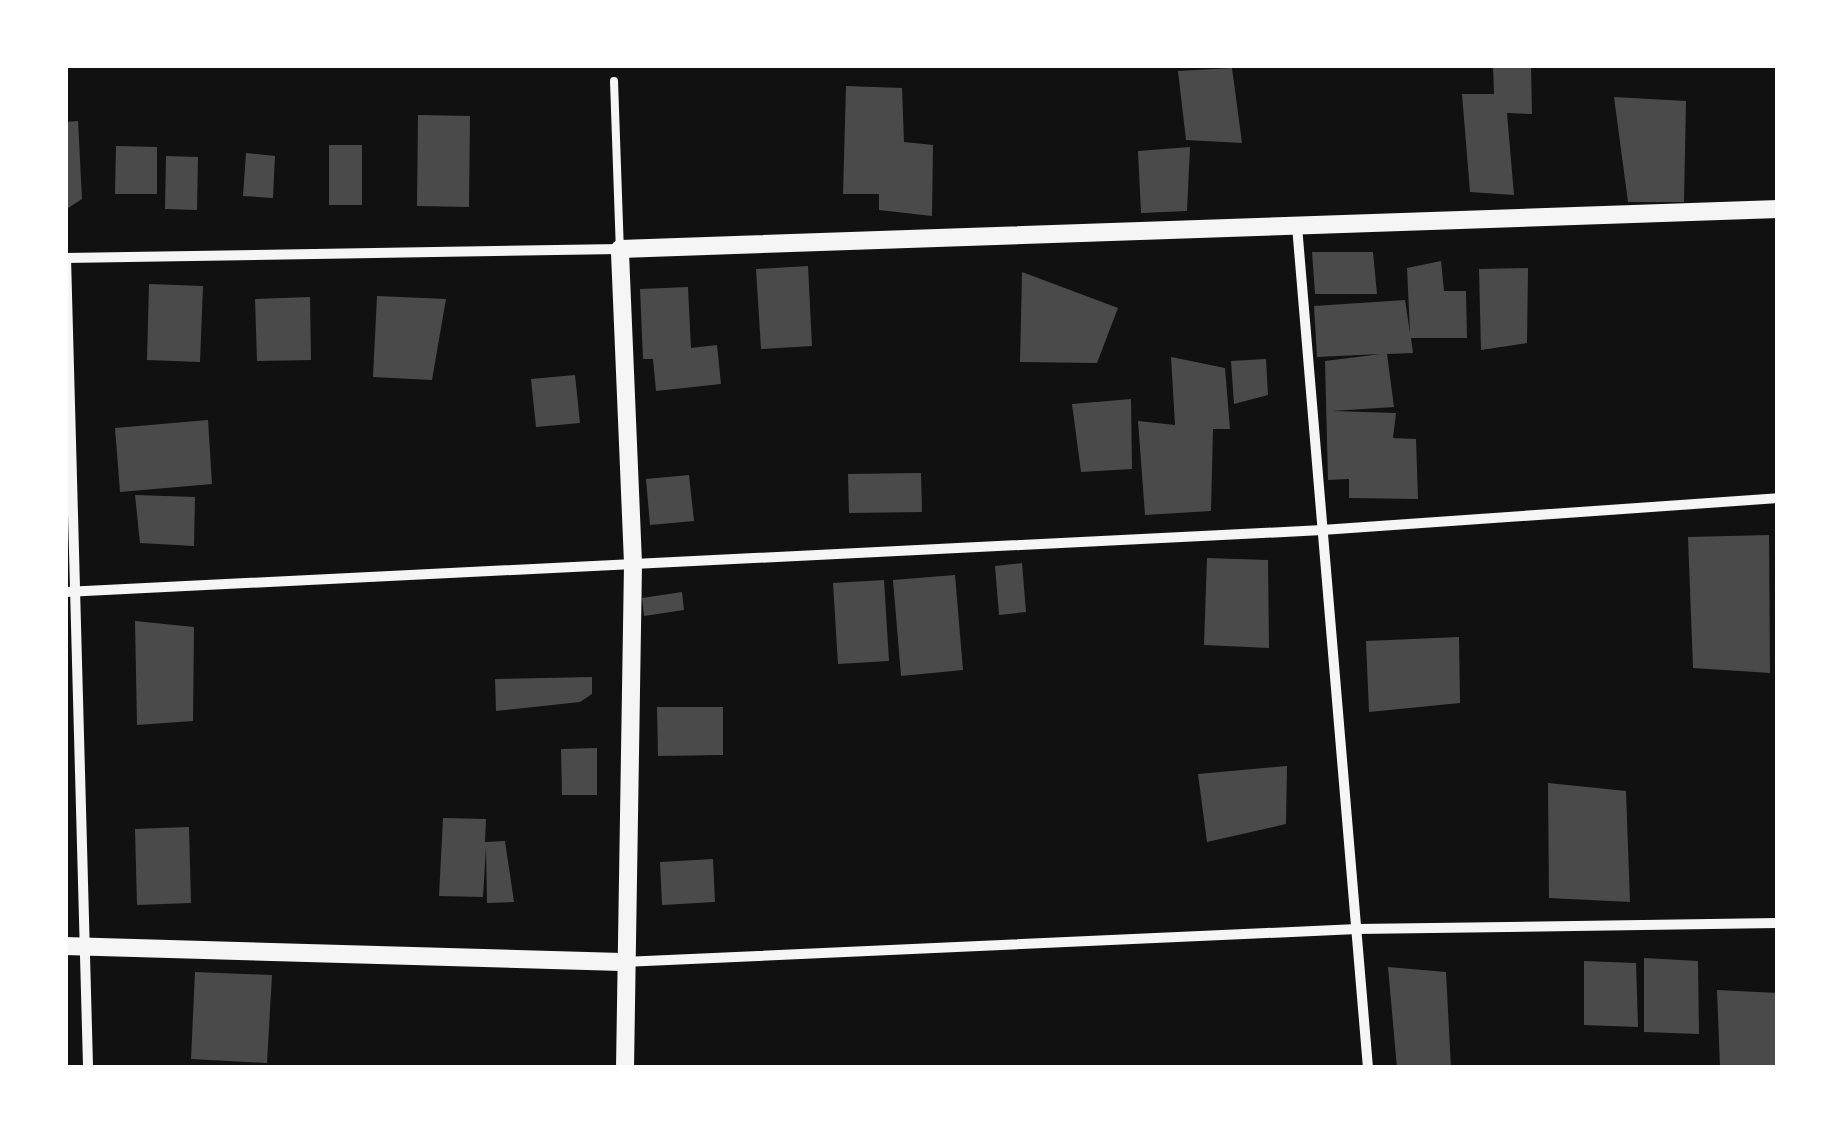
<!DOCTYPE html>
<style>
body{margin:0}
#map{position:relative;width:1843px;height:1133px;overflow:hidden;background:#111;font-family:Raleway,sans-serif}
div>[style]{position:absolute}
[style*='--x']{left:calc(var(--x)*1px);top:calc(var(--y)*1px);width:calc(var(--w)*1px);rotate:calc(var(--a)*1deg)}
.building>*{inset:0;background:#4a4a4a}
.service>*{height:8px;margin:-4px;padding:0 4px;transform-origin:4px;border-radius:4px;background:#f5f5f5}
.minor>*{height:10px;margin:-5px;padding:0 5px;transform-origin:5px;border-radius:5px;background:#f5f5f5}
.tertiary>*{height:18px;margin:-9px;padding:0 9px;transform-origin:9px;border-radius:9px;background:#f5f5f5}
span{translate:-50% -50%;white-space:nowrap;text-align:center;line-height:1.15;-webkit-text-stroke:9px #fff;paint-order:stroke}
.frame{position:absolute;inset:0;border:68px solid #fff;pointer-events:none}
</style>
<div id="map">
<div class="building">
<i style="clip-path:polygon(1493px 65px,1531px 65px,1532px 114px,1507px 113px,1514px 195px,1470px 192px,1462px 94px,1494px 94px)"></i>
<i style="clip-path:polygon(1232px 68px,1242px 143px,1186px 140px,1178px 71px)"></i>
<i style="clip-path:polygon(846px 86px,902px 88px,904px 142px,933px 145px,932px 216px,879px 210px,879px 194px,843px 194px)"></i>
<i style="clip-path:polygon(1614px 97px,1686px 101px,1684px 202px,1628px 202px)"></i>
<i style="clip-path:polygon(418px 115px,470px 116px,469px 207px,417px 206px)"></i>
<i style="clip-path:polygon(78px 121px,82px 199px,65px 210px,65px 122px)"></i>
<i style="clip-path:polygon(329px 145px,362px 145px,362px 205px,329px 205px)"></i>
<i style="clip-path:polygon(116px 146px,157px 147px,157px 194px,115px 194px)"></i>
<i style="clip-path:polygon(1190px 147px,1187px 211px,1141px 213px,1138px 151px)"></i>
<i style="clip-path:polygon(246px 153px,275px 156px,273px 198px,243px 196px)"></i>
<i style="clip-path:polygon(166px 156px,198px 157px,197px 210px,165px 209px)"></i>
<i style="clip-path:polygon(1312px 252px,1373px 252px,1377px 294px,1315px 294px)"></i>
<i style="clip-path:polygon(1441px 261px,1444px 291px,1466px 291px,1467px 338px,1411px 338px,1413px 353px,1387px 354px,1394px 407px,1332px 411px,1396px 413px,1393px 438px,1416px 439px,1418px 499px,1349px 498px,1349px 479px,1328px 480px,1325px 361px,1381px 354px,1317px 357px,1314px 306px,1405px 300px,1410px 333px,1407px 268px)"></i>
<i style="clip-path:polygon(808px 266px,812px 346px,761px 349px,756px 269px)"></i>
<i style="clip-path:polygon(1528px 268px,1527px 343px,1481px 350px,1479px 269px)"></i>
<i style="clip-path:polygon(1022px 272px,1118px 308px,1097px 363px,1020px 362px)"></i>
<i style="clip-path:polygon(149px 284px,203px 286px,200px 362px,147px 360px)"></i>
<i style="clip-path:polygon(688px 287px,691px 348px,717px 345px,721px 384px,656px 391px,653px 359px,643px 359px,640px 289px)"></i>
<i style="clip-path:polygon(377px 296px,446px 299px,432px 380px,373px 377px)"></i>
<i style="clip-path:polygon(310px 297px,311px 360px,257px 361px,255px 299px)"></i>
<i style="clip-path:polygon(1171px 357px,1225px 368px,1230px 429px,1213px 429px,1211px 511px,1145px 515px,1138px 421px,1175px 425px)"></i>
<i style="clip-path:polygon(1266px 359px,1268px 395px,1234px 404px,1231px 361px)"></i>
<i style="clip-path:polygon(575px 375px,580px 423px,536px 427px,531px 379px)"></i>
<i style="clip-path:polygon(1131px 399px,1132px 469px,1081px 472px,1072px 404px)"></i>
<i style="clip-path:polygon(208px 420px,212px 484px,120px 492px,115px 428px)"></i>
<i style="clip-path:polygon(921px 473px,922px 512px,849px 513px,848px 474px)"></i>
<i style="clip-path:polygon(689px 475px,694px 521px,650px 525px,646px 479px)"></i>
<i style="clip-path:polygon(135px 495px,195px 497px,194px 546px,140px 543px)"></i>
<i style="clip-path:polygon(1769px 535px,1770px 673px,1693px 668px,1688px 537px)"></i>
<i style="clip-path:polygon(1207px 558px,1268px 560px,1269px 648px,1204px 645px)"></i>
<i style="clip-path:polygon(1022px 563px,1026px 612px,999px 615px,995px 566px)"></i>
<i style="clip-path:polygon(955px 575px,963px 670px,901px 676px,893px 580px)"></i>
<i style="clip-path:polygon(884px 580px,889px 661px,838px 664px,833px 583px)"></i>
<i style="clip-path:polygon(682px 592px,684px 610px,644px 616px,642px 598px)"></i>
<i style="clip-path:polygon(135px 621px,194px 627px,193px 721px,137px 725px)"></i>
<i style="clip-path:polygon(1459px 637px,1460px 703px,1369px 712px,1366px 641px)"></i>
<i style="clip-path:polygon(592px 677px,592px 694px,580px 702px,496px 711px,495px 679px)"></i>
<i style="clip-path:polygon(657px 707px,723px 707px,723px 755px,658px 756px)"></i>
<i style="clip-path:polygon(597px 748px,597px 795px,562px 795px,561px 749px)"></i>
<i style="clip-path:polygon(1287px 766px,1286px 824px,1207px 842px,1198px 774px)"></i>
<i style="clip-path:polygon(1548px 783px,1626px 791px,1630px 902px,1549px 898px)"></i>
<i style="clip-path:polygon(443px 818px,486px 819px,485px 842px,505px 841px,514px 902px,487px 903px,486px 847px,483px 897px,439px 896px)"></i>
<i style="clip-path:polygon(189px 827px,191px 903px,137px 905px,135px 829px)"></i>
<i style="clip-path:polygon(713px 859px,715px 902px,662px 905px,660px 862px)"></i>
<i style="clip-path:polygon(1644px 958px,1698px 961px,1699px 1034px,1644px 1032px)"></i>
<i style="clip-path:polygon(1584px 961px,1636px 963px,1638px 1027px,1584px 1025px)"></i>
<i style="clip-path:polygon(1388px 967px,1446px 972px,1451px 1068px,1397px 1068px)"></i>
<i style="clip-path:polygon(195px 972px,272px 975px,267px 1063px,191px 1059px)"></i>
<i style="clip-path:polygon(1717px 990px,1778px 993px,1778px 1068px,1720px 1068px)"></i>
</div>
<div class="service">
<i style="--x:614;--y:81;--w:168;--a:88"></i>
</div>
<div class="minor">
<i style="--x:1297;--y:226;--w:845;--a:85.18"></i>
<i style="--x:65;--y:258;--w:555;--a:-0.93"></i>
<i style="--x:66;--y:258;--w:810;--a:88.44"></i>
<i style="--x:65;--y:592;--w:1259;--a:-2.82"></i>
<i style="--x:1322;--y:530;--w:457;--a:-4"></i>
<i style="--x:623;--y:962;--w:735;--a:-2.57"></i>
<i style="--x:1357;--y:929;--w:421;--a:-0.8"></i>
</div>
<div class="tertiary">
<i style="--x:65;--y:946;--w:557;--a:1.65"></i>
<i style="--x:625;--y:1068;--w:505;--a:-89.09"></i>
<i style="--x:633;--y:563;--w:314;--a:-92.4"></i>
<i style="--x:620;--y:249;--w:1159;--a:-1.98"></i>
</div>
<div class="frame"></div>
</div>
